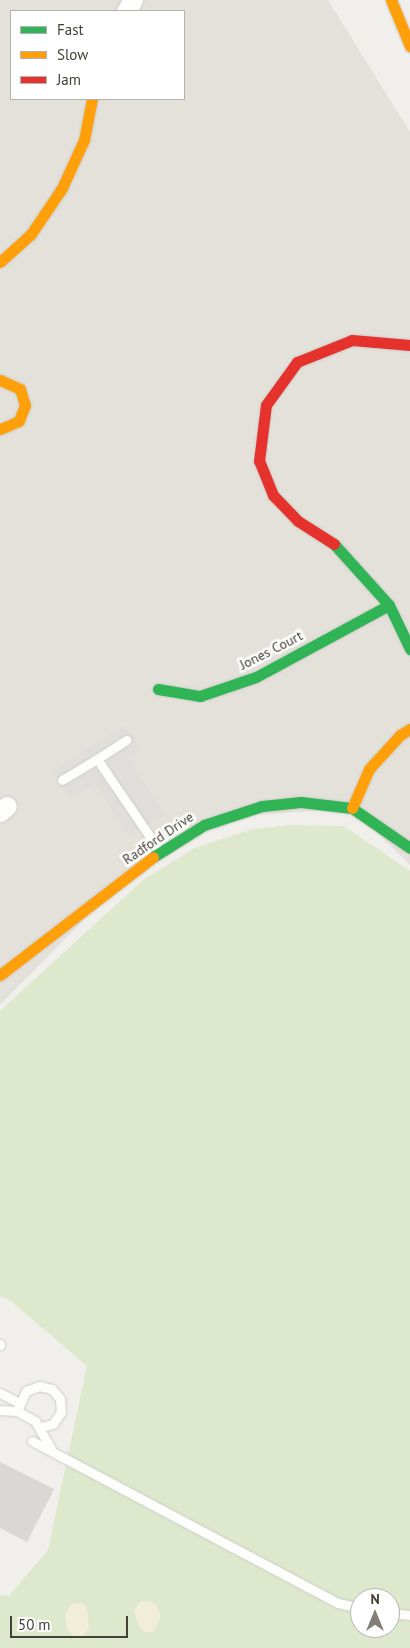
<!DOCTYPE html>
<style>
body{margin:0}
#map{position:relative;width:410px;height:1648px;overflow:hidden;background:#f0efeb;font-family:"PT Sans",sans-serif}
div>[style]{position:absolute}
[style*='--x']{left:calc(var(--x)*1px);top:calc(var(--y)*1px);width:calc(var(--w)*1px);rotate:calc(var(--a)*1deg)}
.residential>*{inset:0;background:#e3e1d9}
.green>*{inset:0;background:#dde8cd}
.sand>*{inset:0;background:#f2edd8}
.parking>*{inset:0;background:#dfdedb}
.building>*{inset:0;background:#d9d8d4}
.roads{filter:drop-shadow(0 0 1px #cecdc9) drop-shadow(0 0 1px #cecdc9)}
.lane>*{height:9px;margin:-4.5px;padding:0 4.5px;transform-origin:4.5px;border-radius:4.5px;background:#fdfdfc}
.street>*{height:19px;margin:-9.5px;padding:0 9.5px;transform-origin:9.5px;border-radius:9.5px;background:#fdfdfc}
.fast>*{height:11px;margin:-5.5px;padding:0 5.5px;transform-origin:5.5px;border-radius:5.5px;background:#30b455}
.slow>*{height:11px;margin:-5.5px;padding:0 5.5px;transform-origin:5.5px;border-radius:5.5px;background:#ff9f0a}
.jam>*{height:11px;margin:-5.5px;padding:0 5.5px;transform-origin:5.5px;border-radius:5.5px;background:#e5322d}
span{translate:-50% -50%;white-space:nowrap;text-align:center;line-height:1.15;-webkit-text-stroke:5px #fff;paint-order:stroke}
.street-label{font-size:14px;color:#464138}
.legend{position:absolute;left:10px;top:10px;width:175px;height:90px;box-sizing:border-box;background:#fff;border:1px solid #b5b3af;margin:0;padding:6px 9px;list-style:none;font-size:15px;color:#464138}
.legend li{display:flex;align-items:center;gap:10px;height:25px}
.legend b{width:25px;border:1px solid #b5b3af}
.north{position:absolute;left:350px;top:1588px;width:50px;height:50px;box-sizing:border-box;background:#fff;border:1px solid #b5b3af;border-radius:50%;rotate:0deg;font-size:14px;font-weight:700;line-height:20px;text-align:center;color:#464138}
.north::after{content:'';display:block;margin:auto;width:18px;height:22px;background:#827e77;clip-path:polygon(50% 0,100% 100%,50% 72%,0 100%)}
.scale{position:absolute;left:10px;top:1616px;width:118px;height:22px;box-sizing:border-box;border:2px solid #464138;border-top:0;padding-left:6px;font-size:15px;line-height:18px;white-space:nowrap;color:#464138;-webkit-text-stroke:4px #fff;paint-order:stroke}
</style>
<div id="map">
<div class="residential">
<i style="clip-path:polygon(evenodd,0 0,328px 0,410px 132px,410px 865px,352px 808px,229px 817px,123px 880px,0 1005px,0 0,11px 11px,184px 11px,184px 99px,11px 99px,11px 11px)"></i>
</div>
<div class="green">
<i style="clip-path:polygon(evenodd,292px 825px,344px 826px,410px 871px,410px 1648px,0 1648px,0 1595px,9px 1596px,48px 1550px,87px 1366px,11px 1301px,0 1296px,0 1011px,143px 880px,195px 848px,253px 829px,292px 825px,360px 1598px,390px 1598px,390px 1628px,360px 1628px,360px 1598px)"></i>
</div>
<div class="sand">
<i style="clip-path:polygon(141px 1601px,155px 1603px,159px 1610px,160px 1620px,153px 1632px,145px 1632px,138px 1625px,134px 1610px)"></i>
<i style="clip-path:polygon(82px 1603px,87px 1607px,89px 1629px,82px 1637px,74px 1636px,67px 1630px,65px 1613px,71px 1604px)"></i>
</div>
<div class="parking">
<i style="clip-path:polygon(126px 725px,141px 749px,128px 758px,165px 815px,130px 837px,95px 783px,70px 799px,52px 771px)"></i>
</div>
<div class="building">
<i style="clip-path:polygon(0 1462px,54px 1489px,27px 1542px,0 1528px)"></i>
</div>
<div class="roads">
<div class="lane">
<i style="--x:97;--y:759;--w:35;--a:-33"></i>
<i style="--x:62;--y:780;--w:41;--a:-31"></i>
<i style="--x:97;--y:759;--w:110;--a:55.7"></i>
<i style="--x:0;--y:1344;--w:1;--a:90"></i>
<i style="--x:0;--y:1393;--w:22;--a:27"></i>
<i style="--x:0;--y:1410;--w:17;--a:3"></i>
<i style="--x:17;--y:1411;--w:21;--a:29"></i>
<i style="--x:35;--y:1421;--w:32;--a:60"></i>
<i style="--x:17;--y:1411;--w:22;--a:-66"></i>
<i style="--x:26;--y:1391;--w:14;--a:-21"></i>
<i style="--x:39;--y:1386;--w:13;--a:13"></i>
<i style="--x:52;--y:1389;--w:13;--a:51"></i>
<i style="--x:60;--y:1399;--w:13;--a:86"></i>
<i style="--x:61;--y:1412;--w:14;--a:124"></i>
<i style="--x:53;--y:1424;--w:12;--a:166"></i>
<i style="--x:32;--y:1441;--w:346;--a:27.9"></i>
<i style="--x:338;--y:1603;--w:23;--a:13"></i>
<i style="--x:390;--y:1613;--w:20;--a:6"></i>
</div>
<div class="street">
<i style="--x:126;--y:11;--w:13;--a:-58"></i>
<i style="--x:0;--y:812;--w:9;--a:-41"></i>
</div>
<div class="fast">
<i style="--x:334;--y:544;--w:82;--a:48"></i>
<i style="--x:389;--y:605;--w:49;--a:64.5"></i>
<i style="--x:158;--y:689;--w:43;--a:9.5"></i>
<i style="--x:200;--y:696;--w:59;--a:-18.7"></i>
<i style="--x:256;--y:677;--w:151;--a:-28.4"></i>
<i style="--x:153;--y:857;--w:60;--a:-32.1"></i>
<i style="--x:204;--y:825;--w:61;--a:-18.1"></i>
<i style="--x:262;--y:806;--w:39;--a:-6"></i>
<i style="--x:301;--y:802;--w:51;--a:6.7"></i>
<i style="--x:352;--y:808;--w:70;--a:34.6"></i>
</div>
<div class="slow">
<i style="--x:391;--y:0;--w:50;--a:67.6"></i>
<i style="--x:0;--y:262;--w:42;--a:-42.1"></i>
<i style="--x:31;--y:234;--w:55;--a:-56"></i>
<i style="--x:62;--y:188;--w:53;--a:-65.4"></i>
<i style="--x:84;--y:140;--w:42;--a:-79"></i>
<i style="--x:0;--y:380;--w:22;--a:24"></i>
<i style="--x:20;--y:389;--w:17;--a:73"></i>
<i style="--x:25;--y:405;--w:17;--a:111"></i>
<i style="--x:19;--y:421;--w:21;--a:157"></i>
<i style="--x:352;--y:808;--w:43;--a:-66.4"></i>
<i style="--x:369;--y:769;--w:46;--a:-47.6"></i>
<i style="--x:400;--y:735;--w:12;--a:-31"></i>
<i style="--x:0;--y:975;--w:193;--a:-37.6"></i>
</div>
<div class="jam">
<i style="--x:334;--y:544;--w:43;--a:-147.4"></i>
<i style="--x:298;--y:521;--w:36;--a:-134"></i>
<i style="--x:273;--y:495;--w:37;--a:-112"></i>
<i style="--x:259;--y:461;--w:56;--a:-82.9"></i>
<i style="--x:266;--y:405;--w:53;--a:-54.2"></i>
<i style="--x:297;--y:362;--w:59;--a:-21.8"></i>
<i style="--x:352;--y:340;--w:58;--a:4.9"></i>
</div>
</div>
<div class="street-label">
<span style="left:271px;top:650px;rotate:-27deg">Jones Court</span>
<span style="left:158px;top:838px;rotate:-34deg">Radford Drive</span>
</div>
<ul class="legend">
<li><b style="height:6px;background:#30b455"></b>Fast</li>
<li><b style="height:6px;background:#ff9f0a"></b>Slow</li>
<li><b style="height:6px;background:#e5322d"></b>Jam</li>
</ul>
<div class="north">N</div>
<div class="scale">50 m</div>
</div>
